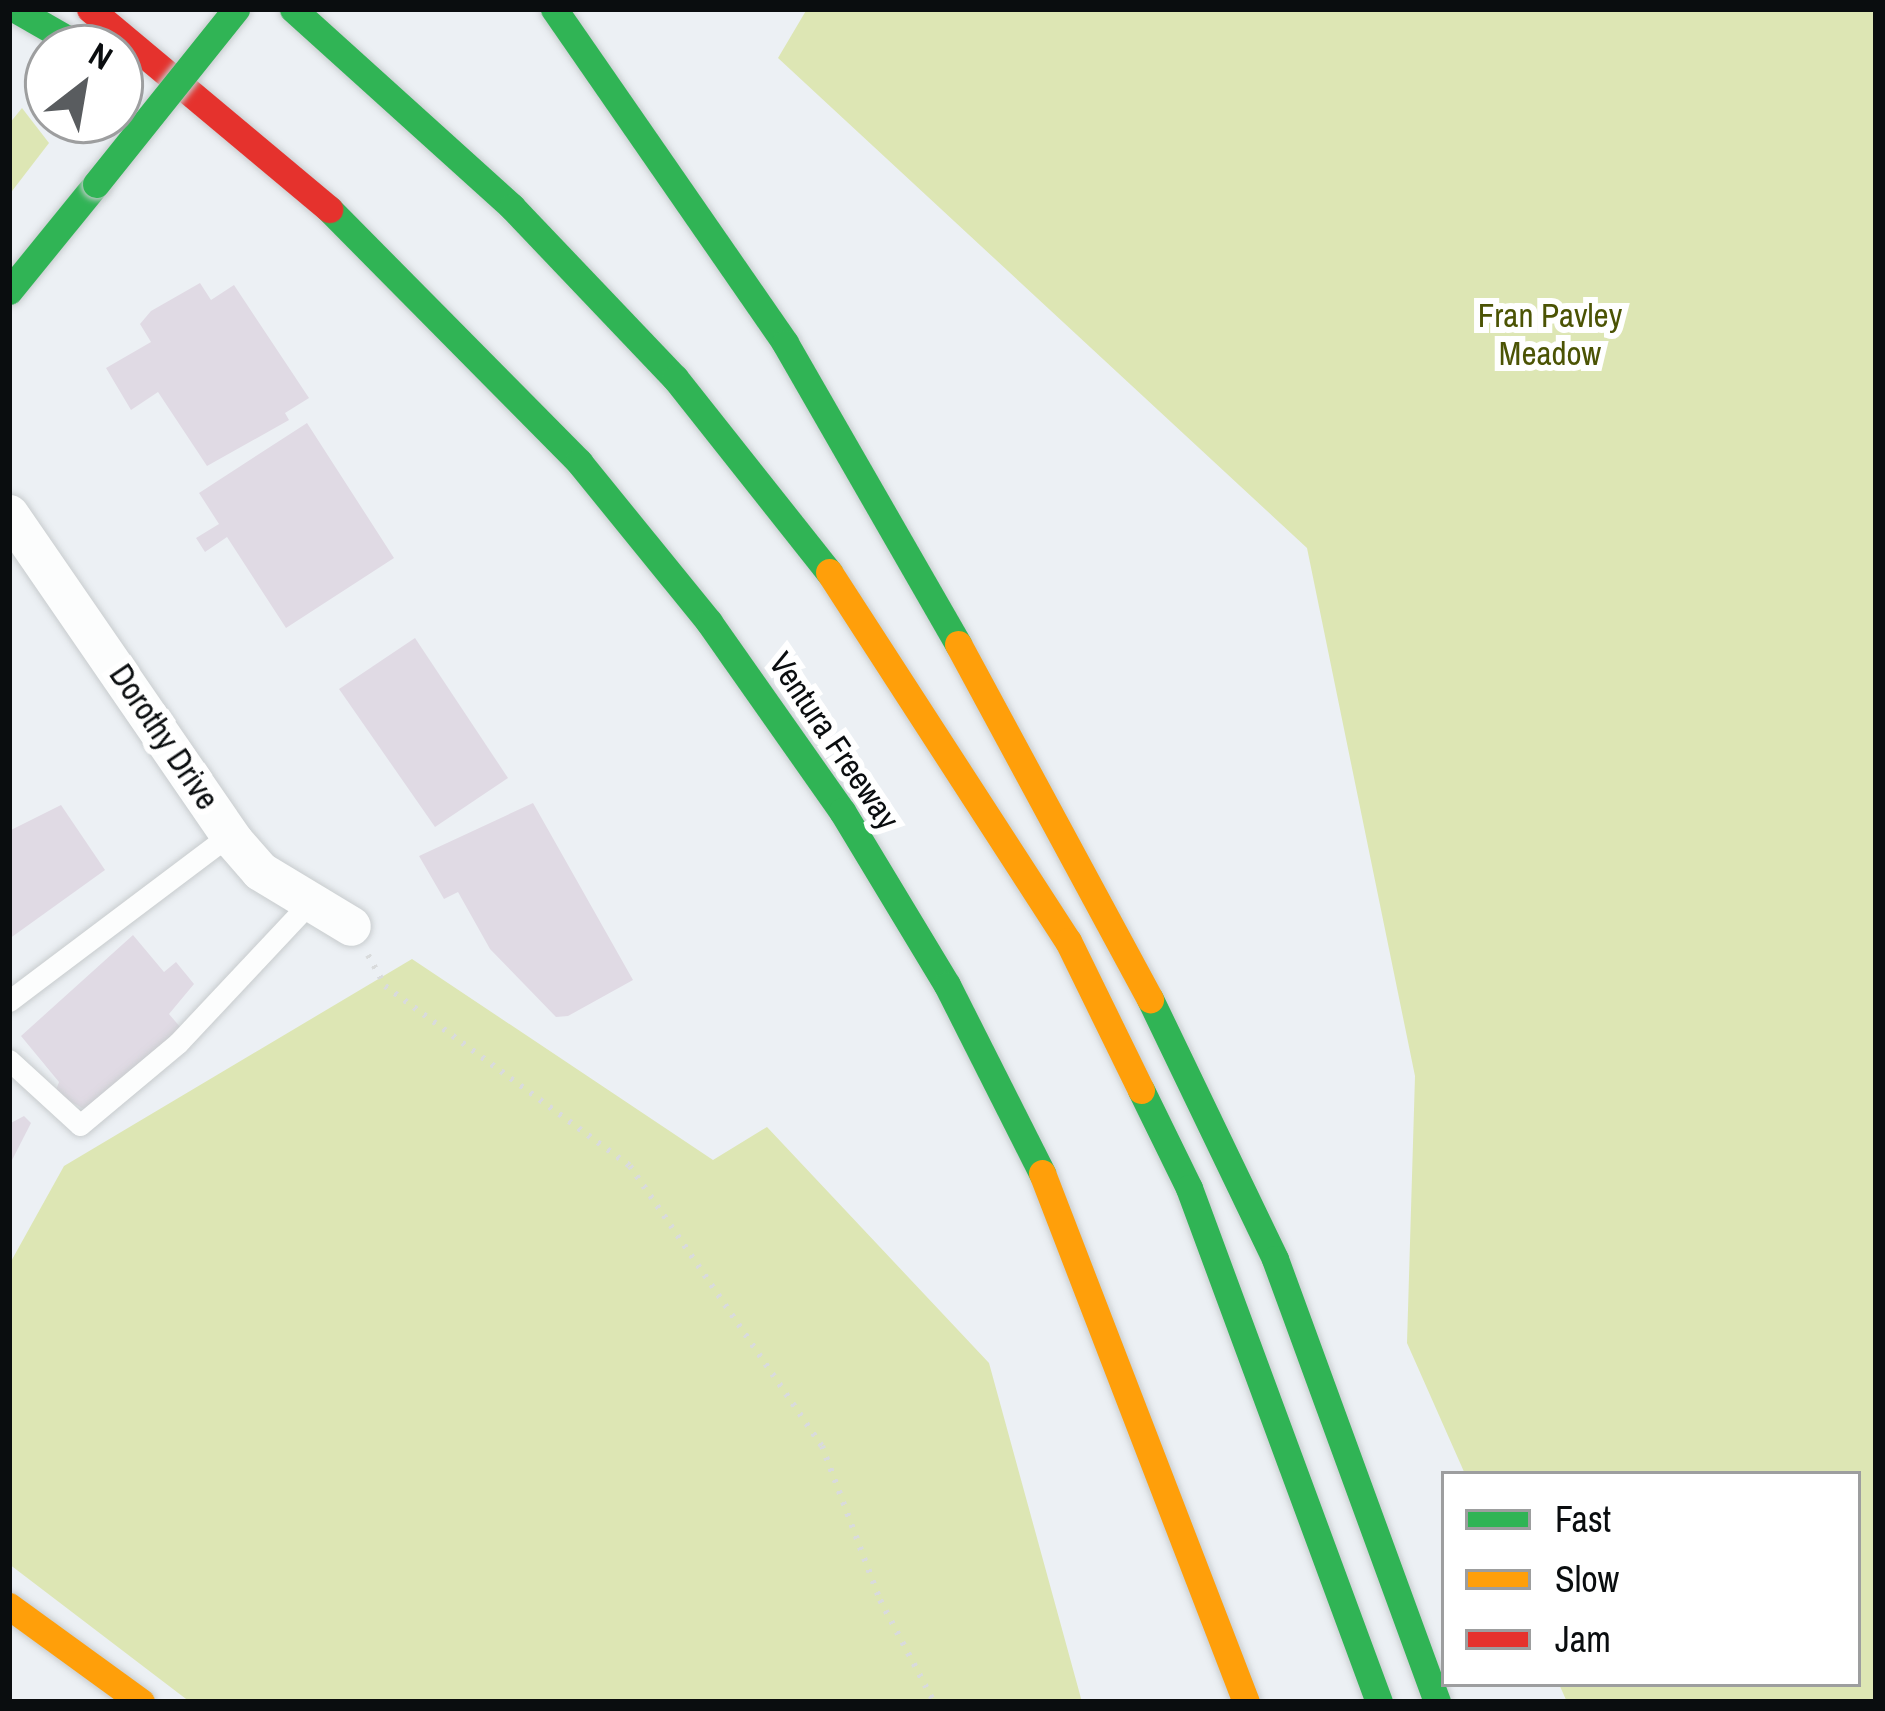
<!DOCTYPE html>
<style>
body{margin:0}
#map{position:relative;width:1885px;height:1711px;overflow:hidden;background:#ecf0f4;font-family:"Archivo Narrow",sans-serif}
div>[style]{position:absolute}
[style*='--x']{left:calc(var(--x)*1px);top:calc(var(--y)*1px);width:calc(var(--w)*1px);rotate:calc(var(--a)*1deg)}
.green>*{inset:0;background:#dde6b4}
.building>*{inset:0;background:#e0dae4}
.path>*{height:6px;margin-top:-3px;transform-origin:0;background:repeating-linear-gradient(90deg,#d9dbdc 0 3px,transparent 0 12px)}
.roads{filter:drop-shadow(0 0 3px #c8ccce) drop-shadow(0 0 3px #c8ccce)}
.lane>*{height:21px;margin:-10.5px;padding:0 10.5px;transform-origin:10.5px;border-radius:10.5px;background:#fcfdfd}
.street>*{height:39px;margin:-19.5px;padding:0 19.5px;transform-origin:19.5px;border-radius:19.5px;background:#fcfdfd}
.fast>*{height:27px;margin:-13.5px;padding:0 13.5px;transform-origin:13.5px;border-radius:13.5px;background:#30b455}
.slow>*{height:27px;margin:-13.5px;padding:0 13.5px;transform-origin:13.5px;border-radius:13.5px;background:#ff9f0a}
.jam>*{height:27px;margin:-13.5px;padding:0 13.5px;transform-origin:13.5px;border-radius:13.5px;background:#e5322d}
.bridges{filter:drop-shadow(0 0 3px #c8ccce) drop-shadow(0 0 3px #c8ccce)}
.fast-bridge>*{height:27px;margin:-13.5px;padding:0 13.5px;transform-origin:13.5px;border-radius:13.5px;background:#30b455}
span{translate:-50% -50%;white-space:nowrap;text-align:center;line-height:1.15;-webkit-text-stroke:12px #fff;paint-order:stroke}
.park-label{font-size:33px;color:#4b5304}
.street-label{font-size:33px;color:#0a0d0f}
.frame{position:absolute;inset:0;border:12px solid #0a0d0f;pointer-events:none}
.legend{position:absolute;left:1441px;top:1471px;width:420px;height:216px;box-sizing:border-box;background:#fff;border:3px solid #9d9e9f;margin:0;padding:15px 21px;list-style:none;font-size:36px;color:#0a0d0f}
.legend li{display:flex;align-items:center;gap:24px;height:60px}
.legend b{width:60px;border:3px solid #9d9e9f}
.north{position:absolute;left:24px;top:24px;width:120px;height:120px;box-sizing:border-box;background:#fff;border:3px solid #9d9e9f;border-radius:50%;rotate:31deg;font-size:33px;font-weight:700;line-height:48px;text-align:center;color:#0a0d0f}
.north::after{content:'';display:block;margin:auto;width:42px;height:54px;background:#595c5f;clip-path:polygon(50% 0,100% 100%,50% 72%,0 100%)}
</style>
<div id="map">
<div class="green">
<i style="clip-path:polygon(807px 9px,1876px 9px,1876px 1702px,1567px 1702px,1559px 1684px,1858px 1684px,1858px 1474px,1465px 1474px,1407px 1343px,1415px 1076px,1307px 548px,778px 58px)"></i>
<i style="clip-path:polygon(22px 108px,49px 143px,9px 195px,9px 124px)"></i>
<i style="clip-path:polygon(412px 959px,713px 1160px,767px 1127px,989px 1363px,1082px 1702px,190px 1702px,9px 1564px,9px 1265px,64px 1166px)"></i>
</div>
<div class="building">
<i style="clip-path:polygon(200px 283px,211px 300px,234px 285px,309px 398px,285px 413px,289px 420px,207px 466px,158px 392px,131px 410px,106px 368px,151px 342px,140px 324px,151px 311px)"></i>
<i style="clip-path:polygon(307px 423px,394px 558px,286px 628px,227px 537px,205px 552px,196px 538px,219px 524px,199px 493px)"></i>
<i style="clip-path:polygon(415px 638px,508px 778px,435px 827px,339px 689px)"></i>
<i style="clip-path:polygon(533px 803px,633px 980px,568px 1016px,556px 1017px,490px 949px,458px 892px,444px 899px,419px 856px)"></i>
<i style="clip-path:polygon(61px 805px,105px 870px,9px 939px,9px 831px)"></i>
<i style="clip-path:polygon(133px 935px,164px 972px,176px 962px,194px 984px,169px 1014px,181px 1028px,84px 1109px,55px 1093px,59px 1082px,21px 1036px)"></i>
<i style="clip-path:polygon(24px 1116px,31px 1123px,9px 1166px,9px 1124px)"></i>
</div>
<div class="path">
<i style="--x:368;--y:955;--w:35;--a:61"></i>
<i style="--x:385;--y:986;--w:304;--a:36.3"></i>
<i style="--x:630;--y:1166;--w:340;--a:55.6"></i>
<i style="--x:822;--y:1446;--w:165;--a:69.4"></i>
<i style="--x:880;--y:1600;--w:115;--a:62.1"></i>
</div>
<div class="roads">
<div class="lane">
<i style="--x:9;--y:1001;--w:276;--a:-37"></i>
<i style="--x:9;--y:1060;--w:96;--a:42.5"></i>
<i style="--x:80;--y:1125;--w:128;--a:-39.9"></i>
<i style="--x:178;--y:1043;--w:197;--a:-46.8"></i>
</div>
<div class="street">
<i style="--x:9;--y:514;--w:396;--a:55.5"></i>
<i style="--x:233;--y:840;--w:41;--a:48.9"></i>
<i style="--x:260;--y:871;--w:106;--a:31.1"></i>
</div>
<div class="fast">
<i style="--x:15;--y:9;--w:78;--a:29.8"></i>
<i style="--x:293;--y:9;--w:295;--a:42.1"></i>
<i style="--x:512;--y:207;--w:236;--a:46.4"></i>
<i style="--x:675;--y:378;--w:248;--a:51.6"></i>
<i style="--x:554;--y:9;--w:406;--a:55.3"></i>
<i style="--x:785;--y:343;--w:347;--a:60.1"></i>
<i style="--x:329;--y:209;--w:356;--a:45.3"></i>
<i style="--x:579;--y:462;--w:206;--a:50.9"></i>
<i style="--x:709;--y:622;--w:231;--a:54.9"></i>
<i style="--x:842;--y:811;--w:203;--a:58.9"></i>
<i style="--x:947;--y:985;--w:211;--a:63.2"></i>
<i style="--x:9;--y:291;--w:138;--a:-50.9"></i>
<i style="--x:1150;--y:999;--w:288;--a:64.3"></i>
<i style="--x:1275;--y:1259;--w:472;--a:69.9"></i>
<i style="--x:1141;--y:1090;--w:109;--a:63.9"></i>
<i style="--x:1189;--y:1188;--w:548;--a:69.71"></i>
</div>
<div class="slow">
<i style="--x:829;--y:572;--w:440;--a:57.1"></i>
<i style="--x:1068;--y:941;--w:166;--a:63.9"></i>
<i style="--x:958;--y:644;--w:404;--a:61.6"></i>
<i style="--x:1042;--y:1173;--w:567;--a:68.91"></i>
<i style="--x:9;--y:1606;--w:163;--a:36"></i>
</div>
<div class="jam">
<i style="--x:90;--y:9;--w:312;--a:39.9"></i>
</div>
</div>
<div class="bridges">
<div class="fast-bridge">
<i style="--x:96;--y:184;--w:224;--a:-51.3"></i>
</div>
</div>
<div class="park-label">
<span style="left:1550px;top:335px">Fran Pavley<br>Meadow</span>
</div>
<div class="street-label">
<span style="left:164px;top:737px;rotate:56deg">Dorothy Drive</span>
<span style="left:834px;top:741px;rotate:56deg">Ventura Freeway</span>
</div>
<div class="frame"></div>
<ul class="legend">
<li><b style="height:15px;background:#30b455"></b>Fast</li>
<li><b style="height:15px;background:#ff9f0a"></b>Slow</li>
<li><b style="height:15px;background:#e5322d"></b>Jam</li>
</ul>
<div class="north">N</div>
</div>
